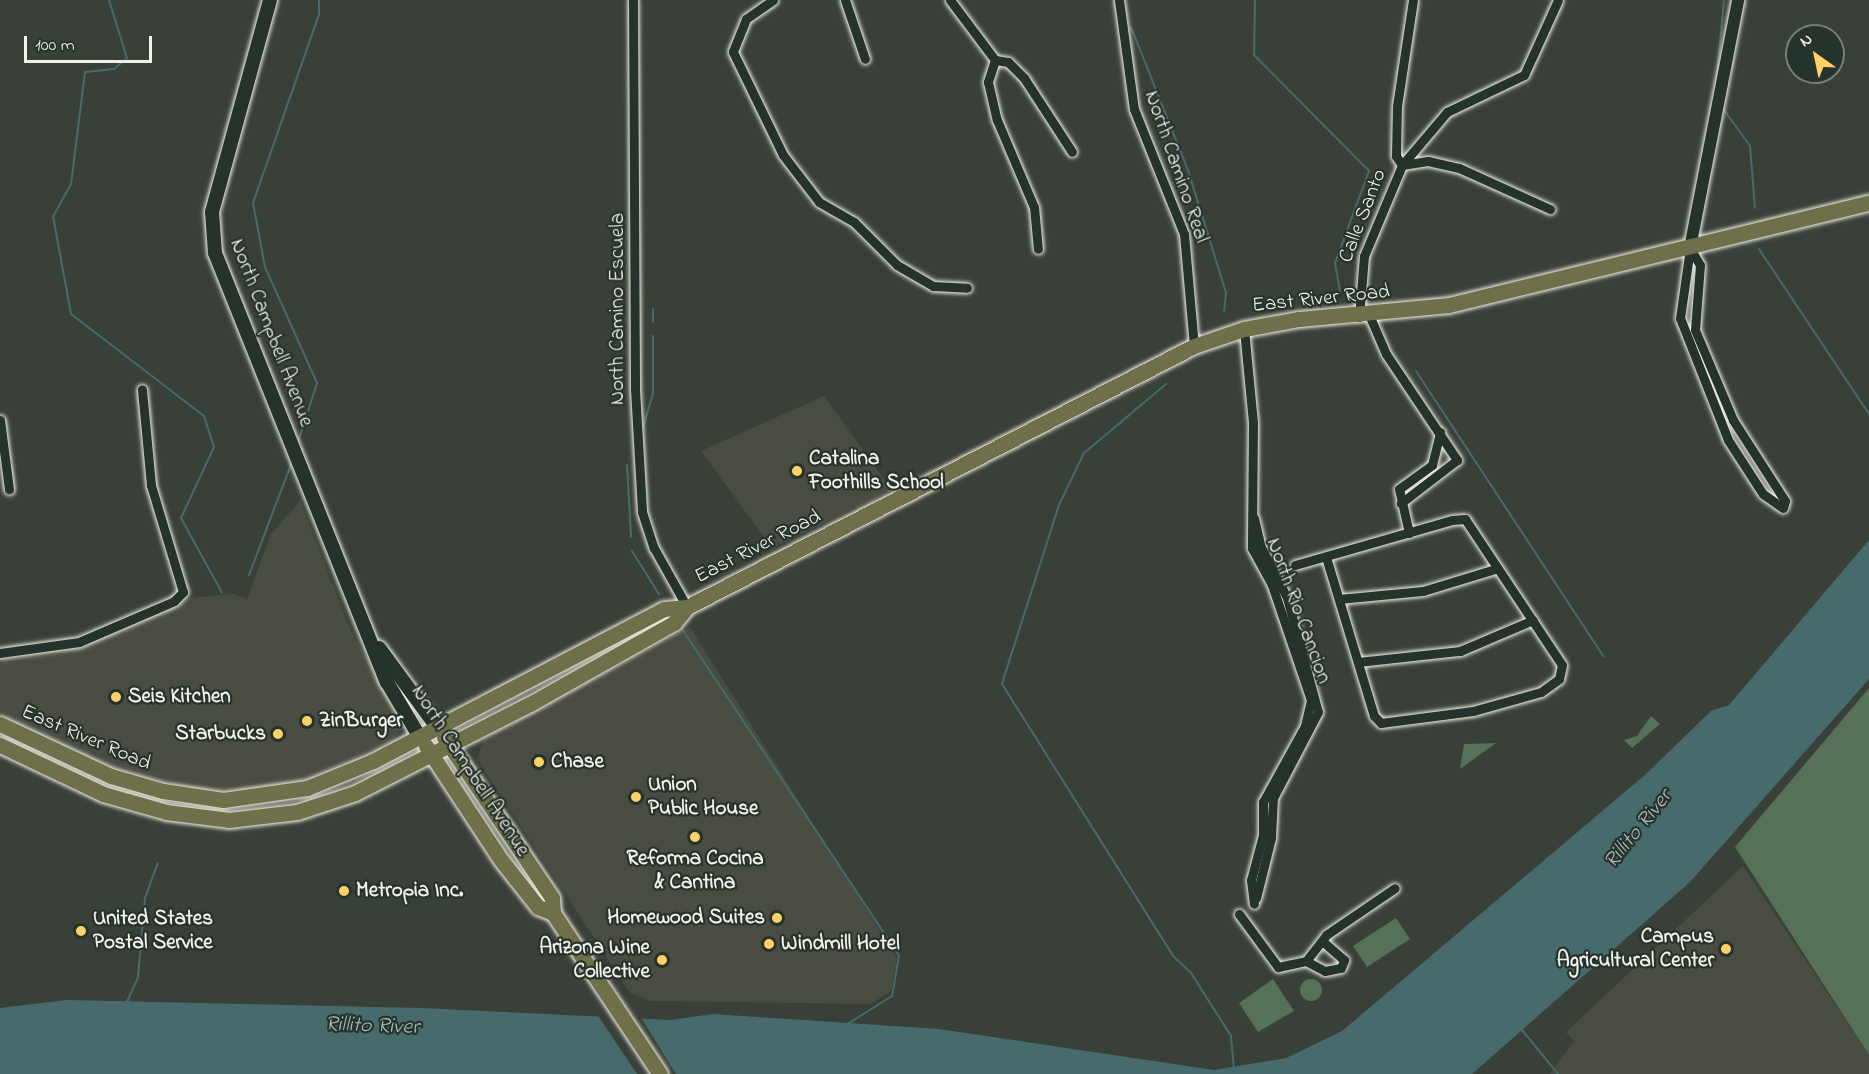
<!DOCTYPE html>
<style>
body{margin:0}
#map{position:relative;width:1869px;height:1074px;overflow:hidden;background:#394037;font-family:"Indie Flower",sans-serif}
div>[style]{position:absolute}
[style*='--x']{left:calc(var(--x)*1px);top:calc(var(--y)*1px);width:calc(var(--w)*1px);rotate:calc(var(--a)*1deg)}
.built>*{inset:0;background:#494c41}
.green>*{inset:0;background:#557159}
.round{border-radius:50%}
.water>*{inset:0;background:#476b6d}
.pier>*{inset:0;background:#394037}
.stream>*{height:2px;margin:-1px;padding:0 1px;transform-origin:1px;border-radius:1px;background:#476b6d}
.roads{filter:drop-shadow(0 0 2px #f4f1e8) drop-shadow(0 0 2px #f4f1e8)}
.minor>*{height:9px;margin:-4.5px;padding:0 4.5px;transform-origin:4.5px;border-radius:4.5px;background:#26332d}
.tertiary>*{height:12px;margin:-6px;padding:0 6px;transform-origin:6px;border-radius:6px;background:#26332d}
.secondary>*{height:14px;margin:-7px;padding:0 7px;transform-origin:7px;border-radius:7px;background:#26332d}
.primary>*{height:15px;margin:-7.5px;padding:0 7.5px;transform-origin:7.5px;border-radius:7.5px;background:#6f704a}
.dots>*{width:16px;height:16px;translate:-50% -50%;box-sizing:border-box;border:3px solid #26332d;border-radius:50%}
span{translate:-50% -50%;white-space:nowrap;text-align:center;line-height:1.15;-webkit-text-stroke:4.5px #26332d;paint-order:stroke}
.street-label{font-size:21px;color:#f4f1e8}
.poi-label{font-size:21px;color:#f4f1e8;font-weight:700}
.left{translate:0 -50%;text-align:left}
.right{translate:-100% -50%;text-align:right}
.water-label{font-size:22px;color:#afbbb7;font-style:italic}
.north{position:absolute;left:1785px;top:24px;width:60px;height:60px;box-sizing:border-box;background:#26332d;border:2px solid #787f78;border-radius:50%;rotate:327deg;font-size:16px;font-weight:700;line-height:24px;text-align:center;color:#f4f1e8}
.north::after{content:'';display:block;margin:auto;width:21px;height:27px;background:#ffd166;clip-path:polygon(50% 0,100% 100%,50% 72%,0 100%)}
.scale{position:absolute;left:24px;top:36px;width:128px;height:27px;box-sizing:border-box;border:3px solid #f4f1e8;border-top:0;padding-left:8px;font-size:18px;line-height:21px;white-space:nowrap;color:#f4f1e8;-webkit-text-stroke:4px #26332d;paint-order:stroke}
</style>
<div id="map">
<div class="built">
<i style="clip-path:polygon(824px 396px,892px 490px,772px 548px,701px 451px)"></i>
<i style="clip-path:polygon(300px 501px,351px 631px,401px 716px,402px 727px,393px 741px,300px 781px,254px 790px,194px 790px,98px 763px,0 715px,0 660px,59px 654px,190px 598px,233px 594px,247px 599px,271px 534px)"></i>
<i style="clip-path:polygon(690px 627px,897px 958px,891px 991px,871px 1004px,650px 1001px,630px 993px,477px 759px,484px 739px)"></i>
<i style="clip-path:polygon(1743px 866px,1869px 1055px,1869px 1074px,1550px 1074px,1574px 1041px,1566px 1032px)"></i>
</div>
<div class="green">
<i style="clip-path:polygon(1869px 688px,1869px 1055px,1735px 847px)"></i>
<i style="clip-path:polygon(1651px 716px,1660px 724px,1632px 748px,1624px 740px,1637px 736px)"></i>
<i style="clip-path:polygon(1496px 743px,1460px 769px,1464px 744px)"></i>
<i style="clip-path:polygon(1396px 918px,1410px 939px,1367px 967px,1353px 946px)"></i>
<i class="round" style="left:1300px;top:979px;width:22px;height:22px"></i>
<i style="clip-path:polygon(1273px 979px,1294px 1011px,1258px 1032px,1239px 1003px)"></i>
</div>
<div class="water">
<i style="clip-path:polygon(1869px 540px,1869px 679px,1690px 882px,1472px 1074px,0 1074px,0 1008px,67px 1000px,422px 1008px,670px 1020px,713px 1014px,939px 1029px,1214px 1070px,1286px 1058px,1342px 1031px,1646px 774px,1711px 711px,1729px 705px)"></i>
</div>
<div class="pier">
<i style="clip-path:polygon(597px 1014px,640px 1016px,676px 1074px,637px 1074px)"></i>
</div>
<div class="stream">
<i style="--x:109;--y:0;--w:61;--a:72.8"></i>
<i style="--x:127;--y:58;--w:17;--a:140"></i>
<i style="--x:114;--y:69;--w:29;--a:174"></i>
<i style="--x:85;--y:72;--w:113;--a:97.1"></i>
<i style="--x:71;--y:184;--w:37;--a:119"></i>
<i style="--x:53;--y:216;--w:100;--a:79.6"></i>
<i style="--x:71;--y:314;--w:168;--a:37.5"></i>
<i style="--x:204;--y:416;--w:33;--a:72"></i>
<i style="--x:214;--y:447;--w:78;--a:114.9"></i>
<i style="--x:181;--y:518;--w:85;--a:61.3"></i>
<i style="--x:1255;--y:0;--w:55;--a:91"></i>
<i style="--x:1254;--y:55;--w:163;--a:45.2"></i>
<i style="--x:1369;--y:171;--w:98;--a:110.3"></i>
<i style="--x:1335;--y:263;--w:29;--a:80"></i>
<i style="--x:1131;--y:27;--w:154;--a:68.3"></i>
<i style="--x:1188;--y:170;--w:129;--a:72.8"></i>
<i style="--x:1226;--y:293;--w:18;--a:96"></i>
<i style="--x:1715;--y:98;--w:98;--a:-84.8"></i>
<i style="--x:1722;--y:107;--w:48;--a:54.3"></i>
<i style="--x:1750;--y:146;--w:62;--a:85.4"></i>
<i style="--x:1759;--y:249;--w:198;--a:56.3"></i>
<i style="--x:653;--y:322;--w:13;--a:-90"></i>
<i style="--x:1416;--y:371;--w:341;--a:56.7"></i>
<i style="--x:1166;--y:384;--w:107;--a:139.9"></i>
<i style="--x:1084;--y:453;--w:58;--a:115.7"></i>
<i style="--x:1059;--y:505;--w:188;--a:107.7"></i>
<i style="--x:1002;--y:684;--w:321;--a:57.8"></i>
<i style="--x:1173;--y:956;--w:25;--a:43"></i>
<i style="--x:1191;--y:973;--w:75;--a:57.6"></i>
<i style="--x:1231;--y:1036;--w:38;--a:85"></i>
<i style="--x:643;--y:428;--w:37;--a:-74"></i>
<i style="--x:653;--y:392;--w:56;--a:-90"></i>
<i style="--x:298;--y:442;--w:62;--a:-72.1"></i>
<i style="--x:317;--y:383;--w:127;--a:-114.1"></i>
<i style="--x:265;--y:267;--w:65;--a:-100.6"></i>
<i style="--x:253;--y:203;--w:199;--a:-70.7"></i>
<i style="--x:319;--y:15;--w:15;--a:-90"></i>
<i style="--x:627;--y:465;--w:72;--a:86.8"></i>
<i style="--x:632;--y:551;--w:51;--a:57.9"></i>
<i style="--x:249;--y:575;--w:121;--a:-69.2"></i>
<i style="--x:682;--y:629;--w:392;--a:56.4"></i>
<i style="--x:899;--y:956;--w:41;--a:99.9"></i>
<i style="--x:892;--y:996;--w:54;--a:147.8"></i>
<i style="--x:127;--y:1002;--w:27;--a:-66"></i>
<i style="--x:138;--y:977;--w:79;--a:-84.9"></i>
<i style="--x:145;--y:898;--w:37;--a:-70"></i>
<i style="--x:1522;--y:1030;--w:57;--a:50.7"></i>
</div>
<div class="roads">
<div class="minor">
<i style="--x:633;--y:0;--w:389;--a:89.7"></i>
<i style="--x:635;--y:389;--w:123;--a:86.7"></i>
<i style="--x:642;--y:512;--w:38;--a:72"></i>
<i style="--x:654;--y:548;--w:68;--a:60.8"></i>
<i style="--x:773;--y:0;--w:33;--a:145"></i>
<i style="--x:746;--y:19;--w:35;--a:112"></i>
<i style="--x:733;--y:52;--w:114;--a:64.1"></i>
<i style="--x:783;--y:155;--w:59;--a:52.5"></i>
<i style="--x:819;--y:202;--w:40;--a:29.7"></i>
<i style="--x:854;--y:222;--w:61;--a:45"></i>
<i style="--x:897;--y:265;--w:42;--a:30.3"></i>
<i style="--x:933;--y:286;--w:34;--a:3"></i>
<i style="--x:845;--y:0;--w:62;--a:71.3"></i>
<i style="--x:950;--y:0;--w:75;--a:53.1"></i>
<i style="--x:1119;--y:0;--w:110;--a:82.2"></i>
<i style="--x:1134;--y:109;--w:135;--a:68.2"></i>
<i style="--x:1184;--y:234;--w:112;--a:84.9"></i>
<i style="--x:995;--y:60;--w:23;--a:108"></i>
<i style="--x:988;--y:82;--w:39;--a:77"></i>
<i style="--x:997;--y:120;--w:95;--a:67"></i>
<i style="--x:1034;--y:207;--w:42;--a:84.6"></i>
<i style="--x:995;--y:60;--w:13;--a:9"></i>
<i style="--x:1008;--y:62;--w:23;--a:45"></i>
<i style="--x:1024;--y:78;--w:88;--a:57"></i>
<i style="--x:1402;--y:165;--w:11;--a:-124"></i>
<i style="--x:1396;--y:156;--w:50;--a:-88.9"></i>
<i style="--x:1397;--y:106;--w:107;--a:-81.4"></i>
<i style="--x:1402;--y:165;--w:26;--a:-9"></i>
<i style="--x:1428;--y:161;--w:32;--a:13"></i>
<i style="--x:1459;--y:168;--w:100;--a:24.3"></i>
<i style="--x:1690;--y:248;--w:71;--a:98.1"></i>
<i style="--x:1680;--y:318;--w:131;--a:68.5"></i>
<i style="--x:1728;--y:440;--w:64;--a:57.1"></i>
<i style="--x:1763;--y:494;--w:24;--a:35"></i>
<i style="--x:1690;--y:248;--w:20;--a:60"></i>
<i style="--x:1700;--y:265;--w:65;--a:94.4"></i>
<i style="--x:1695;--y:330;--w:98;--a:67.1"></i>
<i style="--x:1733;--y:420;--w:96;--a:57.3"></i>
<i style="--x:1785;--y:501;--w:7;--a:106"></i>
<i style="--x:1359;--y:317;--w:61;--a:-85.3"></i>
<i style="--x:1364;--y:256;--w:99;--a:-67.3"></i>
<i style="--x:1402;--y:165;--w:70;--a:-49.7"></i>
<i style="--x:1447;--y:112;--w:85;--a:-25.7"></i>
<i style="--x:1524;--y:75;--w:82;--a:-65.6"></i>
<i style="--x:1370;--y:317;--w:40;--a:66.6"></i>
<i style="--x:1386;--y:354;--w:128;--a:56.2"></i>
<i style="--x:1457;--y:460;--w:71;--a:142.5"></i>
<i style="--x:1244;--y:329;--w:94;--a:84.5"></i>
<i style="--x:1253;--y:423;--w:125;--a:90.5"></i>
<i style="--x:1252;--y:548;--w:42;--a:61.6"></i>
<i style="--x:1272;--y:585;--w:121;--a:71.3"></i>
<i style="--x:1311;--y:700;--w:27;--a:103"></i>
<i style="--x:1305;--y:726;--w:87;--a:118.9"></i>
<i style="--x:1263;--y:802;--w:33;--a:90"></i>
<i style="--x:1263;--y:835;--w:47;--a:104.9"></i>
<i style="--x:1251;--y:880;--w:24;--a:83"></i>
<i style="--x:0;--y:420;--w:70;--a:82.6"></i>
<i style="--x:1254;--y:518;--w:28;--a:77"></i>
<i style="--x:1260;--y:545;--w:59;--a:63"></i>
<i style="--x:1287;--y:598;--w:118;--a:74.8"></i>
<i style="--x:1318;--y:712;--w:97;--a:117.6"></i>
<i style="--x:1273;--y:798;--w:40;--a:92.9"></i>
<i style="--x:1271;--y:838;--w:62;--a:104"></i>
<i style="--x:1409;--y:533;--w:45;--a:-102.8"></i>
<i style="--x:1399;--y:489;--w:41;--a:-36"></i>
<i style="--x:1432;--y:465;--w:34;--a:-76"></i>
<i style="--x:1295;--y:565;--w:163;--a:-16"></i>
<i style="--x:1452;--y:520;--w:13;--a:-4"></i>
<i style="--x:1465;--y:519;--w:175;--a:56.4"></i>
<i style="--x:1562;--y:665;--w:14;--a:102"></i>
<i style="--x:1559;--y:679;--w:22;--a:144"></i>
<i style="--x:1541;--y:692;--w:71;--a:164.4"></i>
<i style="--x:1473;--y:711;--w:93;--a:172.6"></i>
<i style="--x:1381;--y:723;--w:10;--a:-135"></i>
<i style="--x:1374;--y:716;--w:166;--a:-106.8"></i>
<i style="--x:1339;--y:599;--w:84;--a:-5.4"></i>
<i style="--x:1423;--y:591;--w:78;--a:-17"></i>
<i style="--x:0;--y:653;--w:80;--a:-7.9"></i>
<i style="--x:79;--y:642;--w:103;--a:-23.3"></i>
<i style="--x:174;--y:601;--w:13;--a:-45"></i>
<i style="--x:183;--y:592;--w:112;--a:-106.7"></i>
<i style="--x:151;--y:485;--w:96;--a:-95.4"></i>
<i style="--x:1358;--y:662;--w:103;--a:-6.2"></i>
<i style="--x:1460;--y:651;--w:79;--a:-23"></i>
<i style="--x:1239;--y:914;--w:66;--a:53.7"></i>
<i style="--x:1278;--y:967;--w:29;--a:-12"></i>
<i style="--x:1306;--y:961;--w:33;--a:-52"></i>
<i style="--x:1326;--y:935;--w:83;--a:-34.3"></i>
<i style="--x:1306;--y:961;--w:21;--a:28"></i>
<i style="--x:1325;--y:971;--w:16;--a:-11"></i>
<i style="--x:1341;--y:968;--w:9;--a:-69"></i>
<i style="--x:1344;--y:960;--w:29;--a:-139"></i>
</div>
<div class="tertiary">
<i style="--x:1690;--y:248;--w:253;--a:-79"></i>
</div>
<div class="secondary">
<i style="--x:270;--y:0;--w:220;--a:105.3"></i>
<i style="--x:212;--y:212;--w:41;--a:85.8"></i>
<i style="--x:215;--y:253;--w:462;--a:68.2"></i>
<i style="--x:387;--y:682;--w:63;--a:59.3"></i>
<i style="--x:379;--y:648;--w:98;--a:53.7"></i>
</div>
<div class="primary">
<i style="--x:0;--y:724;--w:123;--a:25.1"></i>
<i style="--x:111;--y:776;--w:54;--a:16.1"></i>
<i style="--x:163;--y:791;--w:61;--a:8.5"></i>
<i style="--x:223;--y:800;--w:85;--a:-8.1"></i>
<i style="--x:307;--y:788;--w:71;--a:-22.2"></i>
<i style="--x:373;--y:761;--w:328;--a:-27.6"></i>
<i style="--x:664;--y:609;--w:23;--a:-5"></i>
<i style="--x:687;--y:607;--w:570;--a:-27.24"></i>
<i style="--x:1194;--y:346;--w:53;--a:-18.8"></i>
<i style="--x:1244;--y:329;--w:56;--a:-10.3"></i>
<i style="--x:1299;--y:319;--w:151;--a:-5.3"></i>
<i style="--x:1449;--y:305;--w:432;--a:-13.7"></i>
<i style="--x:444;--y:737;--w:194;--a:56.1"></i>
<i style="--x:552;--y:898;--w:15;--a:86"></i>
<i style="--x:553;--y:913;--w:193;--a:56.4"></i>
<i style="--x:0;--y:745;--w:114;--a:25.4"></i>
<i style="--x:103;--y:794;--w:66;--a:15.9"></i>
<i style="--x:166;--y:812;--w:64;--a:7.2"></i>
<i style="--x:229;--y:820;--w:68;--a:-6.7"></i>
<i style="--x:297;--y:812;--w:61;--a:-18.1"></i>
<i style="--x:355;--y:793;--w:196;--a:-27"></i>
<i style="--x:530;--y:704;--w:165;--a:-29.4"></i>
<i style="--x:674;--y:623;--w:21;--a:-51"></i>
<i style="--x:426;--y:746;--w:136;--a:56.7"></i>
<i style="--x:501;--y:860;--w:60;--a:51.8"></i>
<i style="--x:538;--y:907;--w:16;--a:22"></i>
</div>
</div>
<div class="dots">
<i style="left:797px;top:471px;background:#ffd166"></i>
<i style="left:116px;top:697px;background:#ffd166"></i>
<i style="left:307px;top:721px;background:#ffd166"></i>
<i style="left:278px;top:734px;background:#ffd166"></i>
<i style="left:539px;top:762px;background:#ffd166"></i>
<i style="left:636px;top:797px;background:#ffd166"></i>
<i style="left:695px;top:837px;background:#ffd166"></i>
<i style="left:344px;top:891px;background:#ffd166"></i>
<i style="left:777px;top:918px;background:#ffd166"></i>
<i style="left:81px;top:931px;background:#ffd166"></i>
<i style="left:769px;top:944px;background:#ffd166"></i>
<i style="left:1726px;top:949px;background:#ffd166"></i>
<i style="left:662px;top:960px;background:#ffd166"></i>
</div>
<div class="street-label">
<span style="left:1176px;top:167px;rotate:71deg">North Camino Real</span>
<span style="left:1363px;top:216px;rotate:-69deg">Calle Santo</span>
<span style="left:1321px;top:299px;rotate:-6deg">East River Road</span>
<span style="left:618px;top:309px;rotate:-90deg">North Camino Escuela</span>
<span style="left:271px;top:333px;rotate:69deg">North Campbell Avenue</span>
<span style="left:758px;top:547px;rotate:-27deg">East River Road</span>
<span style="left:1298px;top:611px;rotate:70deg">North Rio Cancion</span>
<span style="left:86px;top:738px;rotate:23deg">East River Road</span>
<span style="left:470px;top:771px;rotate:57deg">North Campbell Avenue</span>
</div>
<div class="poi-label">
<span class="left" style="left:809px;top:471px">Catalina<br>Foothills School</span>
<span class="left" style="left:128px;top:697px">Seis Kitchen</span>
<span class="left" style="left:319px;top:721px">ZinBurger</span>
<span class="right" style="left:266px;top:734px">Starbucks</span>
<span class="left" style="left:551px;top:762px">Chase</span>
<span class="left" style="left:648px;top:797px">Union<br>Public House</span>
<span style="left:695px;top:871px">Reforma Cocina<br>&amp; Cantina</span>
<span class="left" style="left:356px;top:891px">Metropia Inc.</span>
<span class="right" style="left:765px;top:918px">Homewood Suites</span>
<span class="left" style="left:93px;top:931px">United States<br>Postal Service</span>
<span class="right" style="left:1714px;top:949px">Campus<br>Agricultural Center</span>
<span class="left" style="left:781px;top:944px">Windmill Hotel</span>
<span class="right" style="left:650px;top:960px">Arizona Wine<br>Collective</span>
</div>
<div class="water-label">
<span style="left:1639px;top:830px;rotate:-51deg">Rillito River</span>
<span style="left:372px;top:1027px;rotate:2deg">Rillito River</span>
</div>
<div class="north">N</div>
<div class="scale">100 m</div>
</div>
